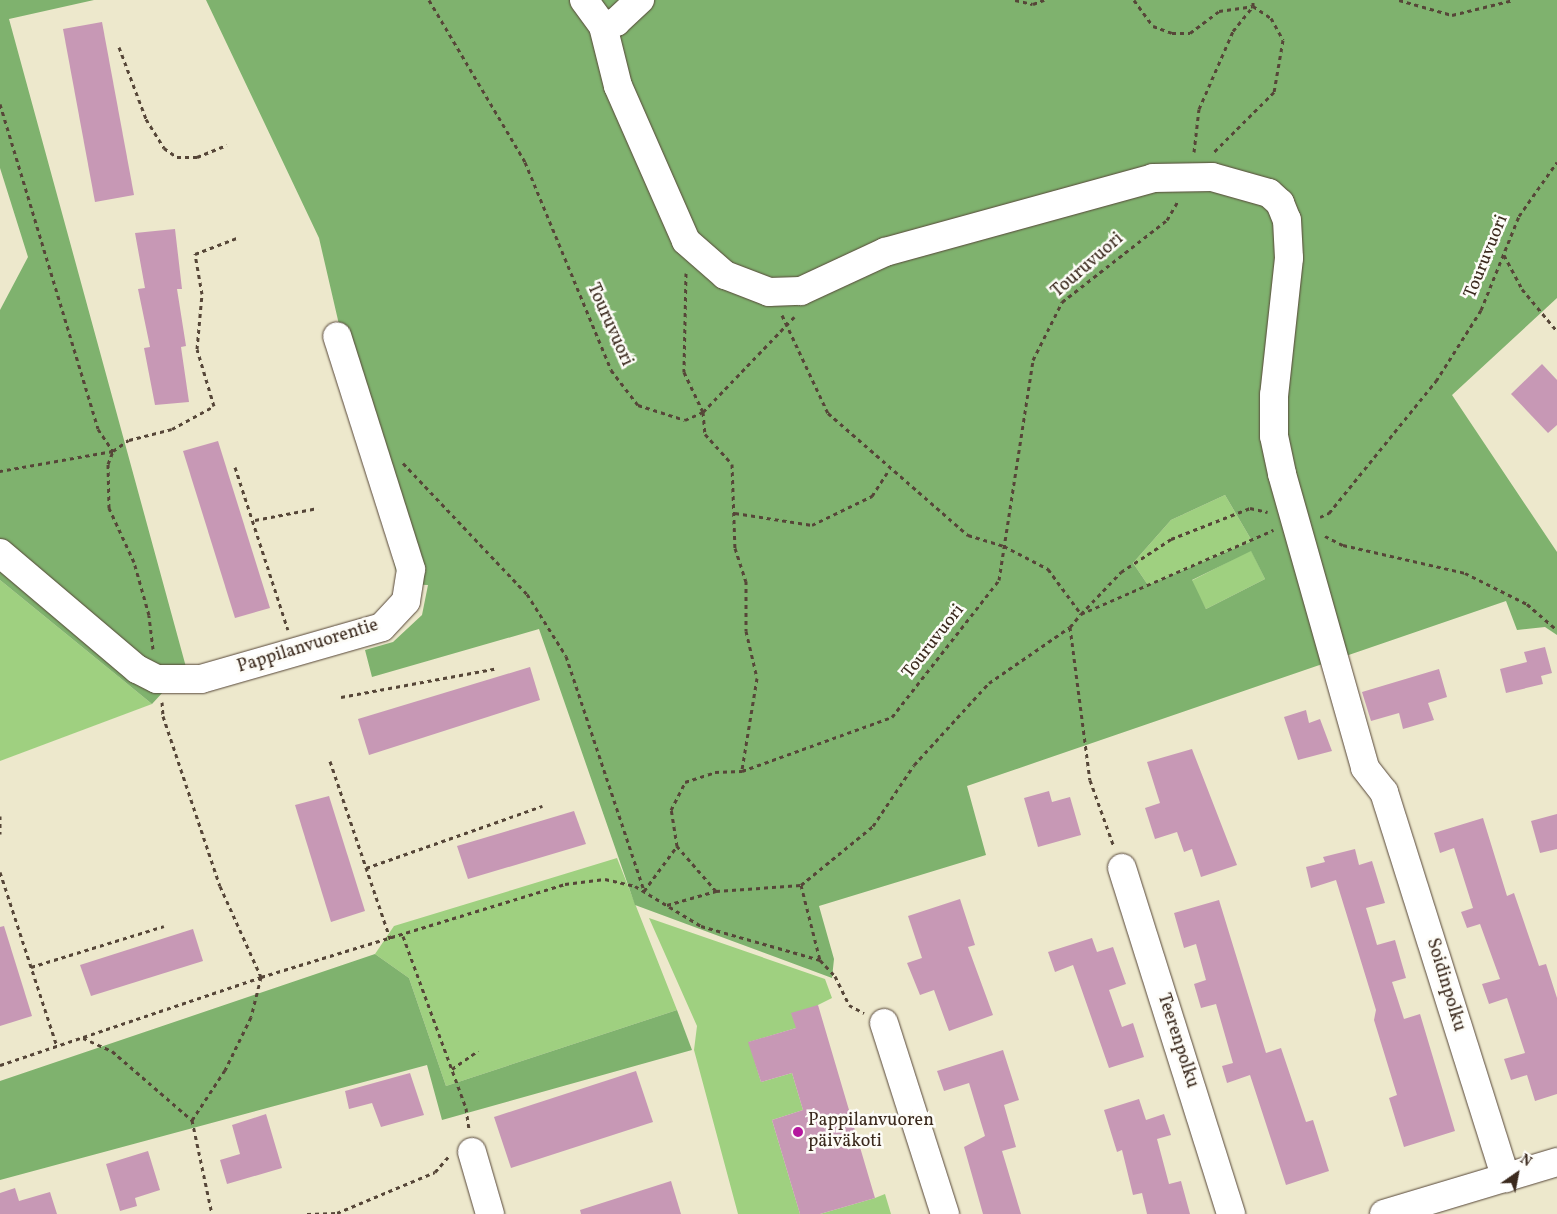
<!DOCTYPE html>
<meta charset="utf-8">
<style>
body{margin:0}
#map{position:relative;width:1557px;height:1214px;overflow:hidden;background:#ede8cc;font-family:Vollkorn,serif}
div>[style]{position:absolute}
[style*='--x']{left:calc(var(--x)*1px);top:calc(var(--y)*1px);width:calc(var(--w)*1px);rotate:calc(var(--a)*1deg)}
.green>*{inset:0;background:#9fd080}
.forest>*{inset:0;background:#7fb26e}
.building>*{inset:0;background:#c798b5}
.path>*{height:3px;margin-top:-1.5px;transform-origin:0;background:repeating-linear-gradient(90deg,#564638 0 4px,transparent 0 8px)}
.roads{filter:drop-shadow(0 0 1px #564638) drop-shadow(0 0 1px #564638)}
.minor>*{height:28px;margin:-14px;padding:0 14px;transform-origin:14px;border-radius:14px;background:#fff}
.dots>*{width:14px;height:14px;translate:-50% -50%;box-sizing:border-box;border:2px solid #fdfcf7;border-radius:50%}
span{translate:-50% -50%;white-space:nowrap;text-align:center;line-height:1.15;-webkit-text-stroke:5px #fdfcf7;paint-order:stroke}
.street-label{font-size:18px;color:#3b2a1e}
.poi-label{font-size:18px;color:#3b2a1e}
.left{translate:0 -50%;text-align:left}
.north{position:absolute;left:1492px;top:1149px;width:50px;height:50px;-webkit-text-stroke:4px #fdfcf7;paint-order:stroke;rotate:33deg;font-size:14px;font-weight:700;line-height:20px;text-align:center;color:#3b2a1e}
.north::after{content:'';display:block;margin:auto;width:18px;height:22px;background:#3b2a1e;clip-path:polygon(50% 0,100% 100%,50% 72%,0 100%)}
</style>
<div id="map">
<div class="green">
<i style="clip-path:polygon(1225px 495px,1252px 541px,1148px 585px,1133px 563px,1171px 520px)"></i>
<i style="clip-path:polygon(1251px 550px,1265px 579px,1206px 609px,1191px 581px)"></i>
<i style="clip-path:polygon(0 580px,152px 704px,0 761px)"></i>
<i style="clip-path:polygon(617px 858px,677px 1010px,446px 1086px,409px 978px,375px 954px,394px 926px)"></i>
<i style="clip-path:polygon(649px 918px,825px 979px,832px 998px,818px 1005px,796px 1028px,749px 1042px,761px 1082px,792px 1073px,803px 1110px,772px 1120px,800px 1214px,738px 1214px,694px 1050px,697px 1026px)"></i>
<i style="clip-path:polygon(885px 1194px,891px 1214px,820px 1214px,875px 1198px)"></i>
</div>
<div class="forest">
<i style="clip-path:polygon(0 0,94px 0,9px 19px,186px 667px,152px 704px,0 580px,0 310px,28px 257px,0 168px)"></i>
<i style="clip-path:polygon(evenodd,206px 0,1557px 0,1557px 298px,1452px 395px,1557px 552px,1557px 635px,1545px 627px,1517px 630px,1506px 601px,967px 786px,986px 855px,819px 906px,834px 959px,832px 978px,635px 905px,539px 629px,372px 677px,365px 650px,393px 642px,422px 615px,428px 585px,399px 584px,319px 238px,206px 0,1225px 495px,1252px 541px,1148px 585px,1133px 563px,1171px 520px,1225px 495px,206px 0,1251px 551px,1265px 579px,1206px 609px,1192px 580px,1251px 551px)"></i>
<i style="clip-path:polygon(375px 954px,409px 978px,446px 1086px,677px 1010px,692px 1050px,442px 1120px,427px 1065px,0 1180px,0 1081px)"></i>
</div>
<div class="building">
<i style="clip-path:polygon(102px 22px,134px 195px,95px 202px,63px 29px)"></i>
<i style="clip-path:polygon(175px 229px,182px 289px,177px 289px,186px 346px,181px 347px,189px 402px,155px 405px,144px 348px,150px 347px,138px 289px,145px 288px,135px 233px)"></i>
<i style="clip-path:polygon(1542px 364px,1557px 380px,1557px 425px,1548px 433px,1511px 394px)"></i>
<i style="clip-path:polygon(218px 441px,270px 608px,235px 618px,183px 451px)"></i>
<i style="clip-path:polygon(1545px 647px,1552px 673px,1541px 676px,1543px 684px,1506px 693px,1500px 669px,1527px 662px,1524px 652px)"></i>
<i style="clip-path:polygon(530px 667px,540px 700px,369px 755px,358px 719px)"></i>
<i style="clip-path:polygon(1439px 669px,1447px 697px,1428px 703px,1434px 720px,1403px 729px,1399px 713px,1371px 721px,1362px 692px)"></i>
<i style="clip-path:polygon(1306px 710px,1309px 723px,1320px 719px,1332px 751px,1298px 760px,1284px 717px)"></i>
<i style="clip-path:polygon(1192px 749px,1237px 865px,1201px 877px,1192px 849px,1184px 852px,1177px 832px,1155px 839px,1145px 808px,1160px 803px,1147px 762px)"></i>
<i style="clip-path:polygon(1049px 791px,1052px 802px,1070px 797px,1081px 835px,1038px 847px,1024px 798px)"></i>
<i style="clip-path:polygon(329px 796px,365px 911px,331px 922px,295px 805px)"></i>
<i style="clip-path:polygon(574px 811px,586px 844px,468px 879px,457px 846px)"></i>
<i style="clip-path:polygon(1557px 814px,1557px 849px,1540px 853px,1531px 821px)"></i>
<i style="clip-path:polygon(1483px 818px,1507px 896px,1514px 893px,1539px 966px,1546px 964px,1557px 998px,1557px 1094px,1535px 1101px,1527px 1075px,1511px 1080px,1504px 1059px,1525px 1053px,1507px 998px,1489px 1004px,1482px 984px,1500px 979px,1480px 924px,1467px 928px,1461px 912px,1473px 908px,1454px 848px,1440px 853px,1434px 833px)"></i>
<i style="clip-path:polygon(1355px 849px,1359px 865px,1372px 861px,1385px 903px,1366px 908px,1377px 945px,1395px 940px,1406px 978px,1392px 982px,1404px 1019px,1420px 1014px,1455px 1131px,1404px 1147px,1389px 1098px,1397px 1095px,1374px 1020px,1376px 1010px,1336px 880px,1311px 888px,1306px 867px,1325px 862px,1323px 857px)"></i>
<i style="clip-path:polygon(960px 899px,975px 945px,968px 947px,993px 1015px,949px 1031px,934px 990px,920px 995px,907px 963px,922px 958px,908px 916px)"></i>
<i style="clip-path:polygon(1219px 900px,1266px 1053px,1281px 1048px,1306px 1122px,1313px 1120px,1329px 1171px,1286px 1185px,1250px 1075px,1227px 1083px,1222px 1066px,1233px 1063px,1216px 1004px,1201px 1008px,1194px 984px,1206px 980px,1196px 944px,1184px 948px,1174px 913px)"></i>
<i style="clip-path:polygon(4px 926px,32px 1016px,0 1026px,0 927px)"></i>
<i style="clip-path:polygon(193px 929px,203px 961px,91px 996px,80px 965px)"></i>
<i style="clip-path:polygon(1092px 938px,1097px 952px,1113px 947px,1126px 984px,1109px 990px,1122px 1027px,1133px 1023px,1144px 1057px,1109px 1068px,1073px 965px,1055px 972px,1048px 952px)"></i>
<i style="clip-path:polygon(818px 1005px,875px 1198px,820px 1214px,800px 1214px,772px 1120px,803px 1110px,792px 1073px,761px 1082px,748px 1042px,796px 1028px,791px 1013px)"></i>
<i style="clip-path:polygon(1003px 1050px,1019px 1100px,1004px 1105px,1016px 1147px,1002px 1151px,1021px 1214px,983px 1214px,964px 1147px,985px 1136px,969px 1083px,944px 1091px,937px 1071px)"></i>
<i style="clip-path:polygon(636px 1071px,653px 1122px,511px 1168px,494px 1117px)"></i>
<i style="clip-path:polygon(410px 1073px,424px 1115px,381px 1127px,372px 1103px,349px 1109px,345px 1091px)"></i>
<i style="clip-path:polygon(1139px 1099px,1146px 1120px,1164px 1114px,1171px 1135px,1157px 1139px,1169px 1184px,1181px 1181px,1190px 1214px,1147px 1214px,1142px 1193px,1133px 1195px,1122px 1150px,1117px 1152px,1104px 1110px)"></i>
<i style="clip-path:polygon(266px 1114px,282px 1168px,227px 1184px,220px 1160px,240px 1154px,232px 1125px)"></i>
<i style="clip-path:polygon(148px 1151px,160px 1190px,135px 1198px,137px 1206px,120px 1211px,106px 1164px)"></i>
<i style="clip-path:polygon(671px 1181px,681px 1214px,581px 1214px,580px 1210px)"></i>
<i style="clip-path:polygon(15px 1188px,19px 1201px,50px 1192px,57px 1214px,0 1214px,0 1193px)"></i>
</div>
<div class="path">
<i style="--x:429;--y:0;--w:188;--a:59.3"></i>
<i style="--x:525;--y:162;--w:225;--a:67.5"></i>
<i style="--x:611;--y:370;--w:44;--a:52.4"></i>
<i style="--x:638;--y:405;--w:49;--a:17.7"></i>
<i style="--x:685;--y:420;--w:20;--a:-24"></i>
<i style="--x:703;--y:412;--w:132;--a:-46.2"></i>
<i style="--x:1015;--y:0;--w:18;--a:13"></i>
<i style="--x:1033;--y:4;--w:12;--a:-20"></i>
<i style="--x:1134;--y:0;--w:32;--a:54"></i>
<i style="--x:1153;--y:26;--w:20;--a:20"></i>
<i style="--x:1172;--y:33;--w:18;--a:0"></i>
<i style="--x:1190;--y:33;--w:36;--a:-37"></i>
<i style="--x:1219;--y:11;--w:34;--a:-8"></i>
<i style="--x:1253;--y:6;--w:22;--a:34"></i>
<i style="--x:1271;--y:18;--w:25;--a:61"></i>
<i style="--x:1283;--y:40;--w:53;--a:99.8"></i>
<i style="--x:1274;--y:92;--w:86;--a:135"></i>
<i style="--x:1399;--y:0;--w:55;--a:15.8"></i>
<i style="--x:1452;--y:15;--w:63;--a:-13.8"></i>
<i style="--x:119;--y:47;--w:77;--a:69.4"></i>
<i style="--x:146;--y:119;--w:34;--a:58"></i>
<i style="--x:164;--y:148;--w:16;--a:35"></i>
<i style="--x:177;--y:157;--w:20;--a:0"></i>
<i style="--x:197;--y:157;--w:32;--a:-22"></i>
<i style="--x:0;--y:104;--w:339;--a:73.2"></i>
<i style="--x:98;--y:429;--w:27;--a:56"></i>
<i style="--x:113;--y:451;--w:115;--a:170"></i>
<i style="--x:1194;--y:152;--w:43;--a:-83.4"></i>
<i style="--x:1199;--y:109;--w:85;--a:-66.4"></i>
<i style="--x:1233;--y:31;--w:32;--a:-51"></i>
<i style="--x:1253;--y:6;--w:6;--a:-90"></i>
<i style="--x:1504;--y:255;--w:38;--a:62"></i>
<i style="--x:1522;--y:289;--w:55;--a:50.2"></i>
<i style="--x:686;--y:273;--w:99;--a:91.2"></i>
<i style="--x:684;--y:372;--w:44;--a:64.6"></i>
<i style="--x:703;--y:412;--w:22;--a:85"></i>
<i style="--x:705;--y:434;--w:40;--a:48"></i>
<i style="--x:732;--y:464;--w:84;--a:88"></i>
<i style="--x:735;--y:548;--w:35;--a:72"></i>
<i style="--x:746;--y:581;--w:50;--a:90"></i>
<i style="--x:746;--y:631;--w:48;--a:76.8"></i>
<i style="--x:757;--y:678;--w:93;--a:99.3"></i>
<i style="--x:782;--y:315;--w:108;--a:64.9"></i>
<i style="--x:828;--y:413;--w:186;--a:41.1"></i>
<i style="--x:968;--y:535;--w:38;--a:17"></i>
<i style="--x:1004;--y:546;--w:50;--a:27.6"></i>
<i style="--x:1048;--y:569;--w:56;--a:53.7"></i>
<i style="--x:1081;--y:614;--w:58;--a:-46.4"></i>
<i style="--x:1121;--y:572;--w:60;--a:-33.4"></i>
<i style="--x:1171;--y:539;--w:85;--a:-21.4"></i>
<i style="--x:1250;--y:508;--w:18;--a:13"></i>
<i style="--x:403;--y:463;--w:180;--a:46.6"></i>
<i style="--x:527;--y:594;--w:73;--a:57.8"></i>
<i style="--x:566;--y:656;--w:248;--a:71.6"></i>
<i style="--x:235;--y:467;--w:171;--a:72"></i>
<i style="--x:735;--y:513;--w:78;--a:8.9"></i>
<i style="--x:812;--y:525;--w:67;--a:-25.8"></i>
<i style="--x:872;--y:496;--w:31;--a:-57"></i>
<i style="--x:1320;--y:517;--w:10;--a:-24"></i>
<i style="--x:1329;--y:513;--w:170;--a:-51"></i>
<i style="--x:1436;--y:381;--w:84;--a:-57.6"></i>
<i style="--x:1481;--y:310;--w:101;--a:-68"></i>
<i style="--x:1519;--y:216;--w:66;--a:-54.9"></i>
<i style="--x:255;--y:520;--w:64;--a:-10.8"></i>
<i style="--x:1325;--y:536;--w:20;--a:27"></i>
<i style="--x:1343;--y:545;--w:125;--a:12.9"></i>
<i style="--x:1465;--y:573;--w:69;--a:26.6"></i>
<i style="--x:1527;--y:604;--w:40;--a:41"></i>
<i style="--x:1070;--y:627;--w:154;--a:82.6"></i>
<i style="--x:1090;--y:780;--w:71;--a:70.3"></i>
<i style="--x:153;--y:649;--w:34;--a:-97"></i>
<i style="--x:149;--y:615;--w:55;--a:-105.8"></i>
<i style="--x:134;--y:562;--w:60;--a:-114.8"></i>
<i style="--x:109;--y:508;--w:44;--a:-91.3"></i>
<i style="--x:108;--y:464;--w:14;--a:-69"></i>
<i style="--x:113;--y:451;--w:19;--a:-35"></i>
<i style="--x:129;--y:440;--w:44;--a:-14.3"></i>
<i style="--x:172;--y:429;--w:48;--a:-28.7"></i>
<i style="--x:214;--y:406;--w:59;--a:-106.6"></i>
<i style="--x:197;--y:349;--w:55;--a:-84.8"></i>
<i style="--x:202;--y:294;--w:41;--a:-99.9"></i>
<i style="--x:195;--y:254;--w:45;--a:-20.9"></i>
<i style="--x:341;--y:697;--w:156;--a:-10.4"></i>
<i style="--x:162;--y:702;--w:14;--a:86"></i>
<i style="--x:163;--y:716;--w:179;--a:71.5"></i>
<i style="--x:220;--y:886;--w:100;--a:65.7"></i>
<i style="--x:261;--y:977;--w:41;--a:104"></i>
<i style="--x:251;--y:1017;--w:59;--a:116.1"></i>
<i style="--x:225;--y:1070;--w:60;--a:123.4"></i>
<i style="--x:330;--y:761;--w:190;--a:71.3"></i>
<i style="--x:0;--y:816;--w:18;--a:90"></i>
<i style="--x:366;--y:868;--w:187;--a:-19.4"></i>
<i style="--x:0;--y:872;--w:183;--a:71.9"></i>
<i style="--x:801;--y:885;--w:77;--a:75.8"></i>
<i style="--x:644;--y:891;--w:56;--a:-53.7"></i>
<i style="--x:716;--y:891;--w:60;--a:-130.9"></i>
<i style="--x:677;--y:846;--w:36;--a:-99"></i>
<i style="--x:671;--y:810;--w:31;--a:-63"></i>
<i style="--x:685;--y:782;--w:32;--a:-18"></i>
<i style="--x:715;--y:772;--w:27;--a:-2"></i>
<i style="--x:742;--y:771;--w:159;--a:-19.8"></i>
<i style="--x:892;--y:717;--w:174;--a:-52"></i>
<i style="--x:999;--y:580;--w:223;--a:-81.2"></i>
<i style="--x:1033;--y:360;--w:65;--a:-63.4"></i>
<i style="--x:1062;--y:302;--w:133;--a:-38"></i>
<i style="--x:1167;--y:220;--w:22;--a:-60"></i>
<i style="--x:667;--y:905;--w:51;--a:-15.9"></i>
<i style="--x:716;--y:891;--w:85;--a:-4"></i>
<i style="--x:801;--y:885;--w:93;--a:-39.3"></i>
<i style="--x:873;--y:826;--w:73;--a:-56.1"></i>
<i style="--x:914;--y:765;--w:111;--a:-47.6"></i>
<i style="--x:989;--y:683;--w:98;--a:-34.7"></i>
<i style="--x:1070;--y:627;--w:17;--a:-50"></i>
<i style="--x:1081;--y:614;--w:210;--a:-23.6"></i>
<i style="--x:403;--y:936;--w:183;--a:69.9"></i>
<i style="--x:466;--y:1108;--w:21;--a:82"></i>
<i style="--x:31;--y:967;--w:139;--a:-17.1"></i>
<i style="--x:83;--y:1038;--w:32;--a:24"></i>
<i style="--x:112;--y:1051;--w:106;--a:40.8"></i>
<i style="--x:192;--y:1120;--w:96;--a:78"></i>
<i style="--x:0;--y:1065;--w:275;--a:-18.6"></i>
<i style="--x:261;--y:977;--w:318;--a:-17"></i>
<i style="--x:565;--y:884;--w:40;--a:-7.1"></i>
<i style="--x:605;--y:879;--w:31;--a:13"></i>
<i style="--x:635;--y:886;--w:77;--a:31.2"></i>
<i style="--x:701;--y:926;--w:124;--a:15.9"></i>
<i style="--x:820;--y:960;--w:22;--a:47"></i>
<i style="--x:835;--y:976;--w:32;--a:64"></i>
<i style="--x:849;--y:1005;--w:17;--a:28"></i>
<i style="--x:452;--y:1069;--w:32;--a:-35"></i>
<i style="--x:307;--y:1214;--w:30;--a:-2"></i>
<i style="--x:337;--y:1213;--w:106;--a:-22.7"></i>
<i style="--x:435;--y:1172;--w:20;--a:-49"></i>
</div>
<div class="roads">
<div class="minor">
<i style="--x:584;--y:0;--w:32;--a:54"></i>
<i style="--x:603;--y:26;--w:62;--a:76"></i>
<i style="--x:618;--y:86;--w:169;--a:66.3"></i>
<i style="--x:686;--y:241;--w:52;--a:41.1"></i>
<i style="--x:725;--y:275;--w:47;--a:21.1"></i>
<i style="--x:769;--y:292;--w:32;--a:-2"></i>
<i style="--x:801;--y:291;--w:93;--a:-24.9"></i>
<i style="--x:885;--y:252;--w:278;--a:-15.4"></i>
<i style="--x:1153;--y:178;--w:59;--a:-1"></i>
<i style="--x:1212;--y:177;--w:59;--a:15.7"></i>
<i style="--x:1269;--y:193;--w:15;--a:42"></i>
<i style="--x:1280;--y:203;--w:18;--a:68"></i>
<i style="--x:1287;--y:220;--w:38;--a:87"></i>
<i style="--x:1289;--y:258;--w:138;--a:96.2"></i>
<i style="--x:1274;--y:395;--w:41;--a:90"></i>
<i style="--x:1274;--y:436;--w:39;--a:78"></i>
<i style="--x:1282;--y:474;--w:305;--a:74.2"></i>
<i style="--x:1365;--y:768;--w:31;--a:52"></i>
<i style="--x:1384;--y:792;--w:405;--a:72.5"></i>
<i style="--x:603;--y:26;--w:14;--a:-17"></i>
<i style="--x:616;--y:22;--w:33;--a:-43"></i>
<i style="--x:0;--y:553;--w:180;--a:40.3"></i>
<i style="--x:137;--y:669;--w:22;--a:27"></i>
<i style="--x:157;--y:679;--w:44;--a:0"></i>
<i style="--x:201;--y:679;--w:188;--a:-16"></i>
<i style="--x:382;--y:627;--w:35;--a:-47"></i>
<i style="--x:406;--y:601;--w:32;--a:-81"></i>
<i style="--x:411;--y:569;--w:244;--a:-107.6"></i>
<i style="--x:1122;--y:868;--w:363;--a:72.5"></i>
<i style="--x:884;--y:1023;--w:201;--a:72.3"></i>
<i style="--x:472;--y:1152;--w:65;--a:73.8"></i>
<i style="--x:1384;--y:1214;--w:181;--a:-16.7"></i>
</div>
</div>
<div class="dots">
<i style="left:798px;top:1132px;background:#b5179e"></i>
</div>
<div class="street-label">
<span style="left:1487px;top:257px;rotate:-68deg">Touruvuori</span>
<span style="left:1088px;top:266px;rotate:-41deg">Touruvuori</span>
<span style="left:609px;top:325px;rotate:66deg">Touruvuori</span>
<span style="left:934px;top:642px;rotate:-52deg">Touruvuori</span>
<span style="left:308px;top:647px;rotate:-17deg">Pappilanvuorentie</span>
<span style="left:1445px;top:985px;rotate:73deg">Soidinpolku</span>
<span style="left:1177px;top:1041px;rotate:72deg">Teerenpolku</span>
</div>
<div class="poi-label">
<span class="left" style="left:808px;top:1132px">Pappilanvuoren<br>päiväkoti</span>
</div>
<div class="north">N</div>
</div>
